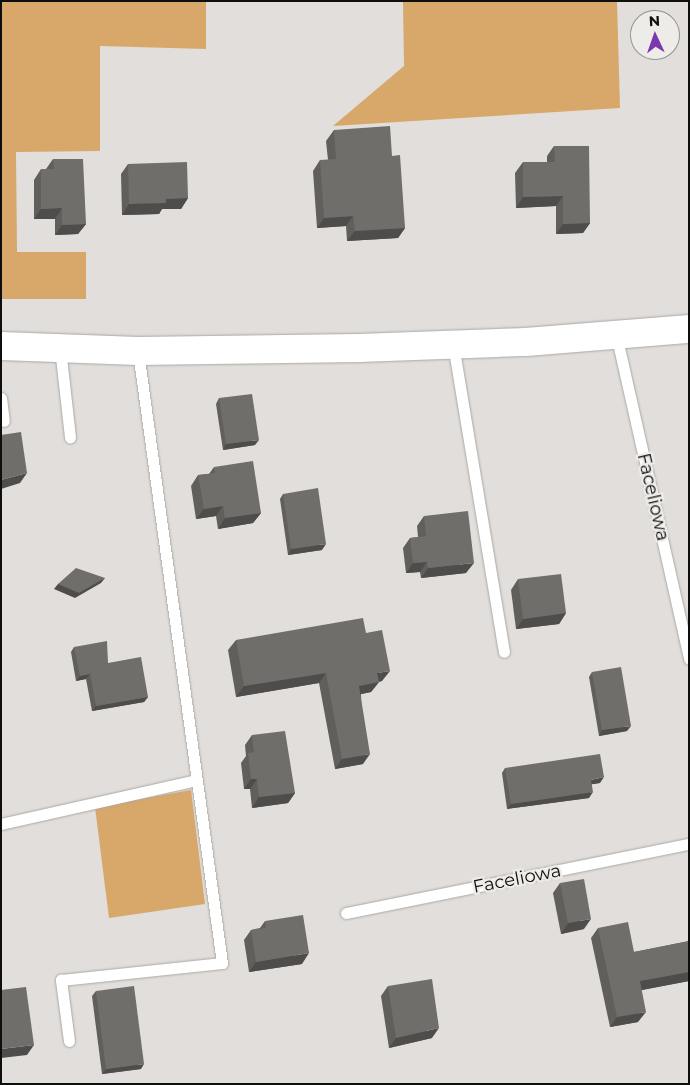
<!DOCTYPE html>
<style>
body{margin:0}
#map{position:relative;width:690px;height:1085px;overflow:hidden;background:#e1dedb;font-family:Montserrat,sans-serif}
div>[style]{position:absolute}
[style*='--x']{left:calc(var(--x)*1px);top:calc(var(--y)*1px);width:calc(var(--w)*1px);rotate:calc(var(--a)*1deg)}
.green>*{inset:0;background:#d8a76a}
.roads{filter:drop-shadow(0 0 1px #aaa8a5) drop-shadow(0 0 1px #aaa8a5)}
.lane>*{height:11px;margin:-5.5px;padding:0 5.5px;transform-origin:5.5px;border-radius:5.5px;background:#fff}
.secondary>*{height:28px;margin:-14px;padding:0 14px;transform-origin:14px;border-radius:14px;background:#fff}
.wall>*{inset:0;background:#605f5c}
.shaded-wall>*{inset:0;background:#4e4d4b}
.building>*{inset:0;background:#706e6b}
span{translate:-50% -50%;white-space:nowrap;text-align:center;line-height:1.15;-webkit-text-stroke:4.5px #eeece9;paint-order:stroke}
.street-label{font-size:18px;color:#0e0e0d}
.frame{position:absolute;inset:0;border:2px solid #0e0e0d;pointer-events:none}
.north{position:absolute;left:630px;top:10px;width:50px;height:50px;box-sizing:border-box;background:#eeece9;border:1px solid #949391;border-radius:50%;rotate:357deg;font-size:14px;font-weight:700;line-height:20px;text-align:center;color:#0e0e0d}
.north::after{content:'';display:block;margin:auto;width:18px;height:22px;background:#7b39ad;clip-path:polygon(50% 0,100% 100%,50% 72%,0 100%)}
</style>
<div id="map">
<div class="green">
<i style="clip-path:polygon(1px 1px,206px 1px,206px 49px,100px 46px,100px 151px,16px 152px,17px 252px,86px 252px,86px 299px,1px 299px)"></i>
<i style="clip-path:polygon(403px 1px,617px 1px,620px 108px,333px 126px,404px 66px)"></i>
<i style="clip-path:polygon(191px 790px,205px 904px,109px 918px,95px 807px)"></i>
</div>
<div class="roads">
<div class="lane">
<i style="--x:616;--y:334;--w:333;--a:77.3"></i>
<i style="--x:453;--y:344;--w:312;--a:80.6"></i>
<i style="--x:60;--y:348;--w:90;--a:83.6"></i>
<i style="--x:1;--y:398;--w:23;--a:83"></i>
<i style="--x:1;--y:824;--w:200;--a:-12.7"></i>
<i style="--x:346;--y:913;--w:350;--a:-11.4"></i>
<i style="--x:69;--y:1041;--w:62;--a:-97.5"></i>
<i style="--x:61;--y:980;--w:162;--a:-6"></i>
<i style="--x:222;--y:963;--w:618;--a:-97.82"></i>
</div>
<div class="secondary">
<i style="--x:1;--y:346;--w:137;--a:2.1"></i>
<i style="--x:138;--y:351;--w:221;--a:-0.8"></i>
<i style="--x:359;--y:348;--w:167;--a:-2.1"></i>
<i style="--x:526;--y:342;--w:164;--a:-4.6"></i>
</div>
</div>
<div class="wall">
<i style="clip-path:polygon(334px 130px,392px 156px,405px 228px,398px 238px,347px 241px,346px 226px,317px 228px,313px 171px,320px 160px,328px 160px,326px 141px)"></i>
<i style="clip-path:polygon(554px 146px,590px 223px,583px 233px,556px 234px,556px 206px,516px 208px,515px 173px,523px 162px,547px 162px,547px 156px)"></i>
<i style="clip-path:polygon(53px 159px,86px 224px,78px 234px,55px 235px,55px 219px,34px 219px,34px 180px,41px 169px,46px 169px)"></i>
<i style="clip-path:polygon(128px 164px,188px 198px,181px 209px,162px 209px,159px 214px,122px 215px,121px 174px)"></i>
<i style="clip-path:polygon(219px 398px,255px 445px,223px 450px,216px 404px)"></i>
<i style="clip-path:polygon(214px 467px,261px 513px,253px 523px,218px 529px,216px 516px,196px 519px,191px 486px,198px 475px,209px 474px)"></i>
<i style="clip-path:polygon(283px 494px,322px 550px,288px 555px,280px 499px)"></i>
<i style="clip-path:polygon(424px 516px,466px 573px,421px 578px,420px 572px,406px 573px,403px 548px,410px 538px,418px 537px,417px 526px)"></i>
<i style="clip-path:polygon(518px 579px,566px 613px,559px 624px,516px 629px,511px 590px)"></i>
<i style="clip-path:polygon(366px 633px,382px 681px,379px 682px,371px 692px,361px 694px,363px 764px,335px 769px,319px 683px,236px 697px,228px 650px,236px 640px)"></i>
<i style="clip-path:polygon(74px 647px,108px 663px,148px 697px,144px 702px,92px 711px,86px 679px,76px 681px,71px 652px)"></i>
<i style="clip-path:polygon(592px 672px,627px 731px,599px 736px,589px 677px)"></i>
<i style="clip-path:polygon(252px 735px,295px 793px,288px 803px,252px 808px,250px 789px,244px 789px,241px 763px,246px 756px,245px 745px)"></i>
<i style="clip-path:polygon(505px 768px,600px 783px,592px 784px,589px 798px,507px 809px,502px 773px)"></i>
<i style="clip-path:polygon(560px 883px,584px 929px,561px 934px,553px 893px)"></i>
<i style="clip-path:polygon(265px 921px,302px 964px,249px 972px,244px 940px,251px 930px,260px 928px)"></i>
<i style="clip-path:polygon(598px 928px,634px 952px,689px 941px,689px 981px,641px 990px,638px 1022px,610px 1027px,591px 938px)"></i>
<i style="clip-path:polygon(388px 986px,432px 1038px,389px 1048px,381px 996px)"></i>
<i style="clip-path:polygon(96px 991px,141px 1069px,102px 1074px,92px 996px)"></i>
</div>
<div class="shaded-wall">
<i style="clip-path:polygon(563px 196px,556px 206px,516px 208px,523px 197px)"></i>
<i style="clip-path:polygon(188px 198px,181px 209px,162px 209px,159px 214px,122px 215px,129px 204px,166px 199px)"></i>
<i style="clip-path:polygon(62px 208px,55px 219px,34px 219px,41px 209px)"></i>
<i style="clip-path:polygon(353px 216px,346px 226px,317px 228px,324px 218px)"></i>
<i style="clip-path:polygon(590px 223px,583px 233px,556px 234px,563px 224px)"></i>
<i style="clip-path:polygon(86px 224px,78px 234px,55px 235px,62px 225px)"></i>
<i style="clip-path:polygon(405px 228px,398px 238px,347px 241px,355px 231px)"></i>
<i style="clip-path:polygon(259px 440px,255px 445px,223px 450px,226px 444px)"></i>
<i style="clip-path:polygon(27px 473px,20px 483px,1px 489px,1px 480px)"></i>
<i style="clip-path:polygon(223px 506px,216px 516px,196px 519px,204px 509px)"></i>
<i style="clip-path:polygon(261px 513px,253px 523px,218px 529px,225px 518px)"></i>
<i style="clip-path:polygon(326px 544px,322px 550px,288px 555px,291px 549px)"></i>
<i style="clip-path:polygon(427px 562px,420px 572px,406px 573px,413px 563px)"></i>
<i style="clip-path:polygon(474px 563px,466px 573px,421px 578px,428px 568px)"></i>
<i style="clip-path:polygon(105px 578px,101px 583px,75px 598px,54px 589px,58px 584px)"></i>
<i style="clip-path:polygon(566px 613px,559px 624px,516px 629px,523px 619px)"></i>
<i style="clip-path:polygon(390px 671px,382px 681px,370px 683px,377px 673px)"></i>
<i style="clip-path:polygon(326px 673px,319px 683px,236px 697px,244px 686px)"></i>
<i style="clip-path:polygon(90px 674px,86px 679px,76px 681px,80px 676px)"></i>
<i style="clip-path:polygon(379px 682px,371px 692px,352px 696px,359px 686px)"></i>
<i style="clip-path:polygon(148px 697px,144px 702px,92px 711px,96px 706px)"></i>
<i style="clip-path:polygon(631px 726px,627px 731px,599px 736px,602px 730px)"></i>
<i style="clip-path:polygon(370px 754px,363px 764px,335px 769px,342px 759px)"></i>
<i style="clip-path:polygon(604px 777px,600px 783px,587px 785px,591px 780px)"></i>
<i style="clip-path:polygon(251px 779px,257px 779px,250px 789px,244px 789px)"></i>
<i style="clip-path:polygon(593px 792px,589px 798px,507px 809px,511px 804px)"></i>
<i style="clip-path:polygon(295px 793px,288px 803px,252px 808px,259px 797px)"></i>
<i style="clip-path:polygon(591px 919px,584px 929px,561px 934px,568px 923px)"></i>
<i style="clip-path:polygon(309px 953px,302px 964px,249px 972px,256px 962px)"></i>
<i style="clip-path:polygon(689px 972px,689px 981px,632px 992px,640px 981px)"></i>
<i style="clip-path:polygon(646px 1012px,638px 1022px,610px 1027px,617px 1017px)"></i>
<i style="clip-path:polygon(439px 1028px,432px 1038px,389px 1048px,396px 1038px)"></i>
<i style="clip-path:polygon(34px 1045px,27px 1055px,1px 1058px,1px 1049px)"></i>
<i style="clip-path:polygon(144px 1064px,141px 1069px,102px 1074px,106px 1069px)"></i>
</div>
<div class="building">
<i style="clip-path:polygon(390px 126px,392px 156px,400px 155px,405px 228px,355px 231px,353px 216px,324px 218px,320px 160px,336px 159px,334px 130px)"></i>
<i style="clip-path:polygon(554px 146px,589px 146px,590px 223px,563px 224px,563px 196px,523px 197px,523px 162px,555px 162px)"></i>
<i style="clip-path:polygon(53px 159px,83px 159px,86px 224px,62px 225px,62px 208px,41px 209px,41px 169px,54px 169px)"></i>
<i style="clip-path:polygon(187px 162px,188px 198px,166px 199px,166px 203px,129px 204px,128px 164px)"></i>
<i style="clip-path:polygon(252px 394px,259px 440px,226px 444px,219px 398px)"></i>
<i style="clip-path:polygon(21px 432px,27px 473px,1px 480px,1px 435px)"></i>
<i style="clip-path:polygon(253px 461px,261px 513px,225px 518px,223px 506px,204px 509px,198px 475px,215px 473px,214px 467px)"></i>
<i style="clip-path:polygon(318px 488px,326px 544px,291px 549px,283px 494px)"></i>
<i style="clip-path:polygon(468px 511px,474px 563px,428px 568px,427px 562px,413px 563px,410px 538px,426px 536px,424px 516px)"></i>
<i style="clip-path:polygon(76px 568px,105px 578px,79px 593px,58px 584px)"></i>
<i style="clip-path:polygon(561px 574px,566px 613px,523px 619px,518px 579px)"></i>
<i style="clip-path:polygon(363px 618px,366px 633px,382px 630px,390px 671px,377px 673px,379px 682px,359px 686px,370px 754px,342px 759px,326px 673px,244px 686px,236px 640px)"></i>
<i style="clip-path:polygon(107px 641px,108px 663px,141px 657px,148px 697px,96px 706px,90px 674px,80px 676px,74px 647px)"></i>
<i style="clip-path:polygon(621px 667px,631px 726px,602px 730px,592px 672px)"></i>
<i style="clip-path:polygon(285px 731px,295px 793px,259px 797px,257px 779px,251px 779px,248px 753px,254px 752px,252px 735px)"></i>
<i style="clip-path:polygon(600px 754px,604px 777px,591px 780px,593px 792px,511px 804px,505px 768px)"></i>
<i style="clip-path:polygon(584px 879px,591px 919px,568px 923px,560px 883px)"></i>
<i style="clip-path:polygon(303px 915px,309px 953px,256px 962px,251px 930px,266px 928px,265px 921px)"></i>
<i style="clip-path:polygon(628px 922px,634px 952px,689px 941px,689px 972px,640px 981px,646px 1012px,617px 1017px,598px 928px)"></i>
<i style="clip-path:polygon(432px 979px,439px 1028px,396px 1038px,388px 986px)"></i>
<i style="clip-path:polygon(134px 986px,144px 1064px,106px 1069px,96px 991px)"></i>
<i style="clip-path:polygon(26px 987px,34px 1045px,1px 1049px,1px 990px)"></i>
</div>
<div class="street-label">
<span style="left:653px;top:497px;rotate:77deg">Faceliowa</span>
<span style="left:517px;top:879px;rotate:-11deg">Faceliowa</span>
</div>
<div class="frame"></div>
<div class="north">N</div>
</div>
